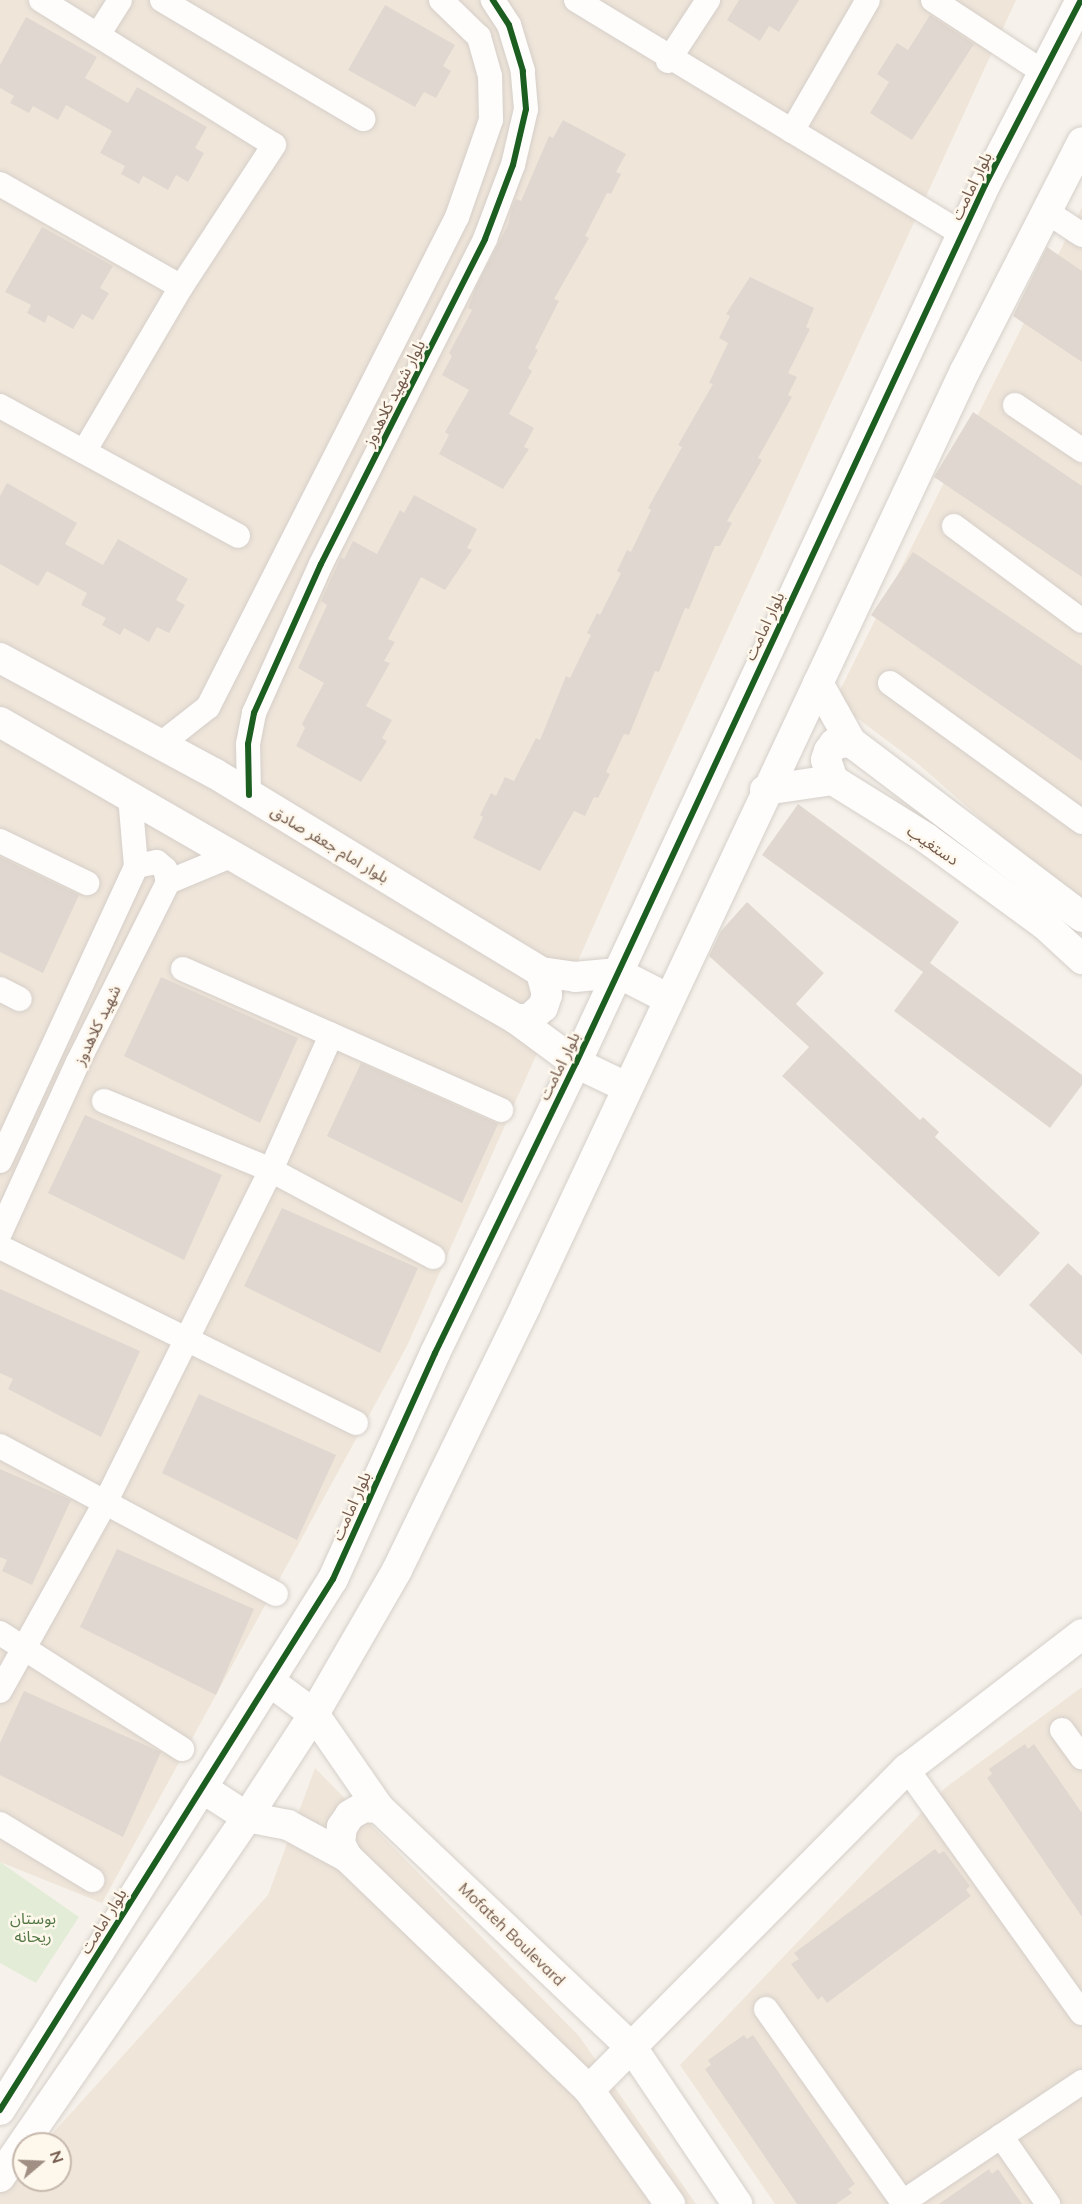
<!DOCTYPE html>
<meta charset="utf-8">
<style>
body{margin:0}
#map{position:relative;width:1082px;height:2204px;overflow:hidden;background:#f6f2eb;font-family:Mulish,"Noto Sans Arabic",sans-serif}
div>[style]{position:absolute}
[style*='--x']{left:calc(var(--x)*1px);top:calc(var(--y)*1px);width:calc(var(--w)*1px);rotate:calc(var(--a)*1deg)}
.residential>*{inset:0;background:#efe5d9}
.green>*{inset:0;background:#e3ecd6}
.building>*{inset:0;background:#e0d8d0}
.roads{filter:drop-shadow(0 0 2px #d5cfc9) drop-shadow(0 0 2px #d5cfc9)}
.minor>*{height:24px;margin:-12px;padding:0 12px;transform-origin:12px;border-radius:12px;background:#fefdfc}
.tertiary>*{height:30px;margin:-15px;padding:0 15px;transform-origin:15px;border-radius:15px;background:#fefdfc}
.cycleway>*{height:6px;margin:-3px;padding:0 3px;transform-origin:3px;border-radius:3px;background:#1b5e20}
span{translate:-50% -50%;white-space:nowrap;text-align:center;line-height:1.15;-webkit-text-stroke:5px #fef7ec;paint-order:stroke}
.street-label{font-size:16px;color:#735a4c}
.park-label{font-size:16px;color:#547845}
.north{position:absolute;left:12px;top:2132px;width:60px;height:60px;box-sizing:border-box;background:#fef7ec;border:2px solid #c6b8ac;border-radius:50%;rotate:71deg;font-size:16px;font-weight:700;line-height:24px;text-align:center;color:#735a4c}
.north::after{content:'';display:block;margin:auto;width:21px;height:27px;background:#a18f84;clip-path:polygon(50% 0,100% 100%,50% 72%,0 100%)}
</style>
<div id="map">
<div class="residential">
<i style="clip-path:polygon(0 0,1016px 0,657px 783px,407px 1346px,102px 1903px,0 1862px)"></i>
<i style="clip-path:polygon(1082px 207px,1082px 907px,917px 763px,841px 706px,838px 694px)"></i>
<i style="clip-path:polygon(1082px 1687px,1082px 2204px,775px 2204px,680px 2065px,945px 1788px)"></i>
<i style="clip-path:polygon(315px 1768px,579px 2036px,696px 2204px,0 2204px,0 2192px,24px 2165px,24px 2180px,60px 2180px,60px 2144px,43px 2144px,268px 1895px)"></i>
</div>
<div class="green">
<i style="clip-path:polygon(0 1862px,79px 1917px,36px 1983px,0 1963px)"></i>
</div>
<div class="building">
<i style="clip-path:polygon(739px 0,799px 0,779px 32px,769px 26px,760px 41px,727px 20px)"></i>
<i style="clip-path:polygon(385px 5px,455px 45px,443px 66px,451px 71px,436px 98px,424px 92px,415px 107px,348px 70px)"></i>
<i style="clip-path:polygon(930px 15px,974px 44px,912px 140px,870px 113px,889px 82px,877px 74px,897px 43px,908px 50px)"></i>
<i style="clip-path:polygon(26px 17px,97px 57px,85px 78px,128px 103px,137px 87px,207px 127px,195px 148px,204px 153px,188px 182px,176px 175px,168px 190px,143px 176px,139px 184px,121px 174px,125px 166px,100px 153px,112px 131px,66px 105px,58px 120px,33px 106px,29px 113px,10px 103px,14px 96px,0 88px,0 65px)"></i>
<i style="clip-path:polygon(563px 120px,626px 154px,616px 172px,621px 174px,611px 194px,607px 193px,585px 236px,589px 238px,554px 299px,559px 301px,535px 348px,538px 350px,528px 368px,532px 371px,509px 414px,534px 428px,524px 447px,529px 449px,503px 489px,439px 454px,449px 435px,445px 432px,469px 390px,442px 375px,452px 356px,449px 353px,472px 310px,468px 308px,476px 287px,508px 225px,512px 207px,516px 199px,521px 201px,549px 136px,553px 138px)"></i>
<i style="clip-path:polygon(42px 227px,113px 266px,100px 288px,109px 293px,93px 320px,82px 314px,73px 329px,48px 315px,45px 323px,27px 313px,31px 305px,5px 292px)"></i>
<i style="clip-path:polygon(1047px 247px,1082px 271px,1082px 362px,1013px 316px)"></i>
<i style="clip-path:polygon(750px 277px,814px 308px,806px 327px,810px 329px,788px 373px,797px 377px,788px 395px,792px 397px,758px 458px,762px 460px,727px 521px,732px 523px,720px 546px,715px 546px,689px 609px,685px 608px,659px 672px,655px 671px,629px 735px,624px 734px,606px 772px,610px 774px,598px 798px,594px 797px,585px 816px,574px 811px,540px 871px,473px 838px,483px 817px,480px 815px,491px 793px,496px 796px,505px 777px,514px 781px,536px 738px,540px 740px,566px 676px,570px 678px,591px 635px,587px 633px,597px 613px,600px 615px,621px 573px,617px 571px,627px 550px,631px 552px,651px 510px,648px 508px,682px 447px,678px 445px,713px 384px,709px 383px,728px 343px,719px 338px,730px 316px,726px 314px)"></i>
<i style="clip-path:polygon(973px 412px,1082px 486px,1082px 577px,934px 477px)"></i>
<i style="clip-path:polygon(7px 483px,77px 523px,65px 544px,103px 565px,118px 539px,188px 579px,176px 600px,185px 605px,169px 633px,157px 627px,149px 642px,124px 628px,120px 635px,102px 625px,106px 618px,81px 605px,87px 593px,47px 571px,38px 586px,0 564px,0 496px)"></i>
<i style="clip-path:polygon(414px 495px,477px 529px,467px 548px,472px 550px,445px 590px,421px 577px,388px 639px,395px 642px,384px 661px,390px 663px,366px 706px,392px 720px,382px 738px,387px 741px,361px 782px,296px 746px,305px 728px,302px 724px,324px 683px,298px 668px,327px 605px,321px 601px,341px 557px,344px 559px,353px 541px,377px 554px,400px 510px,404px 513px)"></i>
<i style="clip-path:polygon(913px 552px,1082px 666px,1082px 761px,871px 615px)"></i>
<i style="clip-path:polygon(798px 804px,959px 922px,930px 963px,1082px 1075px,1082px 1085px,1050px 1128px,894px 1011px,923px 972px,762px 855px)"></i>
<i style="clip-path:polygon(0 857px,79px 895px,43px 973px,0 952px)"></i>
<i style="clip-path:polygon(747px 902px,824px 973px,796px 1004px,920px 1120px,923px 1117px,939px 1132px,935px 1137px,1040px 1233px,999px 1277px,782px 1076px,809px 1047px,709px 956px,721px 931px)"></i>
<i style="clip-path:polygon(161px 977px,298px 1038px,260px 1123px,124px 1056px)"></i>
<i style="clip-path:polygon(361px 1063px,498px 1124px,462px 1203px,327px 1136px)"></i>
<i style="clip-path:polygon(85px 1115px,222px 1175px,184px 1260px,48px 1193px)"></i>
<i style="clip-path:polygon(282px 1208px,418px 1268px,380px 1353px,244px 1286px)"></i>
<i style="clip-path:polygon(1068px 1263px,1082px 1276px,1082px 1355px,1029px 1305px)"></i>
<i style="clip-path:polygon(0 1289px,140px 1351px,101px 1437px,8px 1389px,13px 1379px,0 1373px)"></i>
<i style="clip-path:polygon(199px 1394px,336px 1455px,297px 1540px,162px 1473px)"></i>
<i style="clip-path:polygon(0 1469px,71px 1500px,32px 1585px,2px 1571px,7px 1560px,0 1557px)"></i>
<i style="clip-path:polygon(117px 1549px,254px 1609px,216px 1695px,80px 1627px)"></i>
<i style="clip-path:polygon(24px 1691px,161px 1752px,123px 1837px,0 1775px,0 1743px)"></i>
<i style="clip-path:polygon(1025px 1744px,1028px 1749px,1034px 1744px,1082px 1813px,1082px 1917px,987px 1778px,992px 1774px,989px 1769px)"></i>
<i style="clip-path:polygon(935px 1849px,939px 1854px,944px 1851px,970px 1886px,966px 1890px,971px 1896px,827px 2003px,822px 1996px,818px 2000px,791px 1964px,799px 1959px,794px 1953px)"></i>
<i style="clip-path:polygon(744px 2035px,747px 2039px,753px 2035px,855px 2184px,848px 2189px,852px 2193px,836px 2204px,797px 2204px,705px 2069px,711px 2065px,708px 2060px)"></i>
<i style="clip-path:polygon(989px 2169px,992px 2174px,998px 2169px,1022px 2204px,939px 2204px)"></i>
</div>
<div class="roads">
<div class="minor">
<i style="--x:41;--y:0;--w:274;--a:31.9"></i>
<i style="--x:274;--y:145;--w:170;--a:123.2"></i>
<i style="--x:181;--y:287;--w:191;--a:120.5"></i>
<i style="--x:162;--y:0;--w:234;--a:30.6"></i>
<i style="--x:576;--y:0;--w:451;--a:31.2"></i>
<i style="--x:933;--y:0;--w:131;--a:33.2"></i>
<i style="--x:98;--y:35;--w:41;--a:-57.8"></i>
<i style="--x:668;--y:61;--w:73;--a:-56.7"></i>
<i style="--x:792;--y:131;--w:151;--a:-59.9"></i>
<i style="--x:0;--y:184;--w:208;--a:29.6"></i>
<i style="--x:1046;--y:211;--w:43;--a:33.7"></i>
<i style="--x:1015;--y:405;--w:81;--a:33.9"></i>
<i style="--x:0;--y:406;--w:271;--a:28.6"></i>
<i style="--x:954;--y:526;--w:159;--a:36.6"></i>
<i style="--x:890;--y:683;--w:237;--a:35.9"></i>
<i style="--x:161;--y:744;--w:60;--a:-38.2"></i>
<i style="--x:208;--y:707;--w:550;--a:-63.06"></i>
<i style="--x:457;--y:217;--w:103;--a:-70.7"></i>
<i style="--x:491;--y:120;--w:44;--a:-91.3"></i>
<i style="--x:490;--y:76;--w:41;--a:-105.8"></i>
<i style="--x:479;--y:37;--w:53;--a:-135.8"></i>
<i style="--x:249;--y:795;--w:51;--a:-91.1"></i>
<i style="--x:248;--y:744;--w:32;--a:-79"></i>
<i style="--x:254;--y:713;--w:163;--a:-65.8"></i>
<i style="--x:321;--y:564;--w:364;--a:-63.2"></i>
<i style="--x:485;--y:239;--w:79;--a:-69.3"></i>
<i style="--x:513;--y:165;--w:57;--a:-76.9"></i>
<i style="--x:526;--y:109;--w:38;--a:-95"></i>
<i style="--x:523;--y:71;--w:48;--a:-106.9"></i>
<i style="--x:509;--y:25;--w:30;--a:-123"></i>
<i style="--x:0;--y:841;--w:97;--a:25.8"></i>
<i style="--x:136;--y:866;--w:21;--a:-11"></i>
<i style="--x:157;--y:862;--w:11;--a:41"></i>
<i style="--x:165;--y:869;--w:13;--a:77"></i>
<i style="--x:183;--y:969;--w:348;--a:23.9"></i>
<i style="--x:0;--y:989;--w:22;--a:27"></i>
<i style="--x:104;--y:1101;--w:181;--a:22.4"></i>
<i style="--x:271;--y:1170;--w:184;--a:28.2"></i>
<i style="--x:0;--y:1161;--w:325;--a:-65.2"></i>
<i style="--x:136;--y:866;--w:70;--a:-94.9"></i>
<i style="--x:0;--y:1233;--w:188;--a:-65.5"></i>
<i style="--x:78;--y:1062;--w:201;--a:-63.4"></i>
<i style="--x:168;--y:882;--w:70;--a:-22.6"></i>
<i style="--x:0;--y:1247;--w:397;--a:26.3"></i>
<i style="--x:0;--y:1446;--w:313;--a:28.2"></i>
<i style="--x:0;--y:1633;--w:216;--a:32.5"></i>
<i style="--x:0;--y:1691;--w:218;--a:-60.8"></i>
<i style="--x:106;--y:1501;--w:370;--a:-63.5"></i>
<i style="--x:271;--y:1170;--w:148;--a:-66"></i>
<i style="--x:1062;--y:1730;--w:34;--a:54"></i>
<i style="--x:907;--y:1769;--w:300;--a:54.4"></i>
<i style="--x:0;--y:1824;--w:108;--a:31.3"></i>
<i style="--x:766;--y:2009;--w:239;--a:54.7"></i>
<i style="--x:1001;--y:2136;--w:83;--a:55.3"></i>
<i style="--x:903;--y:2202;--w:216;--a:-33.8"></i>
</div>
<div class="tertiary">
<i style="--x:0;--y:658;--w:243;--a:28.3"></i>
<i style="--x:214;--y:773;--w:383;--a:31.3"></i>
<i style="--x:541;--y:972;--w:34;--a:8"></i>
<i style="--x:575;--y:977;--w:43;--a:-5.3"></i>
<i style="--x:618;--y:973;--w:55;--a:27"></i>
<i style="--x:818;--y:683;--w:68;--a:60.8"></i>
<i style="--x:851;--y:742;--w:290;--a:37.1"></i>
<i style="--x:0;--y:722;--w:595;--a:29.92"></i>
<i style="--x:516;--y:1019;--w:74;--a:36.3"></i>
<i style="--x:576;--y:1063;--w:55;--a:25.6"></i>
<i style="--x:833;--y:780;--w:21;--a:-109"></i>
<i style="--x:826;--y:760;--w:9;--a:-72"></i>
<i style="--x:829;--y:751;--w:9;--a:-54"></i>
<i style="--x:834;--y:744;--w:17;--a:-7"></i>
<i style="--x:765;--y:790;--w:69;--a:-8.4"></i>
<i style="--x:833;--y:780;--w:110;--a:31.9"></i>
<i style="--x:926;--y:838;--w:146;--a:36.1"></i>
<i style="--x:1044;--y:924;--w:52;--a:42.6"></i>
<i style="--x:516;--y:1019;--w:13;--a:0"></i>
<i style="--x:529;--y:1019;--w:18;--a:-41"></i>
<i style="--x:543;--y:1007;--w:13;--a:-72"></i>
<i style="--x:547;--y:995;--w:24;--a:-105"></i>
<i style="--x:269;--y:1681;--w:56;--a:36.3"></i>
<i style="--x:314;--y:1714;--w:114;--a:55.3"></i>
<i style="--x:379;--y:1808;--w:350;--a:43.5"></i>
<i style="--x:633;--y:2049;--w:187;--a:56.1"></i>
<i style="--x:202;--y:1788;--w:54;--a:32.8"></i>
<i style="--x:247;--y:1817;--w:42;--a:11"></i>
<i style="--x:288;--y:1825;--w:67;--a:28.5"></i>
<i style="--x:347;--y:1857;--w:336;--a:43.9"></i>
<i style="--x:589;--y:2090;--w:140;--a:54.6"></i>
<i style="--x:347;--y:1857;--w:16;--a:-117"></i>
<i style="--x:340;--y:1843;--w:16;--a:-83"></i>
<i style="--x:342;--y:1827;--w:14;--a:-56"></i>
<i style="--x:350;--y:1815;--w:16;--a:-30"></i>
<i style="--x:364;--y:1807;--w:15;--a:4"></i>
<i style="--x:589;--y:2090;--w:452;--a:-45.3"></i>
<i style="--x:907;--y:1769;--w:221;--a:-37.6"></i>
<i style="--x:0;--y:2110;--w:627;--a:-57.91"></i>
<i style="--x:333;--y:1579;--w:248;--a:-65.7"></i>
<i style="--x:435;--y:1353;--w:322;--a:-64.1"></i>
<i style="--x:576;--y:1063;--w:969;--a:-65.02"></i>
<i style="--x:985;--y:185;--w:208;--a:-62.6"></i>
<i style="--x:0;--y:2177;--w:437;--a:-55.5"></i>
<i style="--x:247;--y:1817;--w:123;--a:-57"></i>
<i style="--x:314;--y:1714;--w:166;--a:-60"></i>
<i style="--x:397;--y:1570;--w:295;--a:-64"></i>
<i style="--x:526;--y:1305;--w:1032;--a:-64.83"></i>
<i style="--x:965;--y:371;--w:257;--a:-62.9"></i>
</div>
</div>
<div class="cycleway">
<i style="--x:249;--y:795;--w:51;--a:-91.1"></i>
<i style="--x:248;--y:744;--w:32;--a:-79"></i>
<i style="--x:254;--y:713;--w:163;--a:-65.8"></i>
<i style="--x:321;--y:564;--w:364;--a:-63.2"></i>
<i style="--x:485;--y:239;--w:79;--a:-69.3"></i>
<i style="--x:513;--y:165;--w:57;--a:-76.9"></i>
<i style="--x:526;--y:109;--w:38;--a:-95"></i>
<i style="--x:523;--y:71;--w:48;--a:-106.9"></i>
<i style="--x:509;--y:25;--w:30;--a:-123"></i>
<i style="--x:0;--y:2110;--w:627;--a:-57.91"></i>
<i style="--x:333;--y:1579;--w:248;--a:-65.7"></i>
<i style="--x:435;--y:1353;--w:322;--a:-64.1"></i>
<i style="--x:576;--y:1063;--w:969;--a:-65.02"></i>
<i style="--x:985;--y:185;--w:208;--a:-62.6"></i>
</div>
<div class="street-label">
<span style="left:971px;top:186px;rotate:-64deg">بلوار امامت</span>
<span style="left:394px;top:393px;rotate:-63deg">بلوار شهید کلاهدوز</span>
<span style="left:764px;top:626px;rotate:-65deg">بلوار امامت</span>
<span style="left:330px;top:844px;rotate:31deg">بلوار امام جعفر صادق</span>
<span style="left:933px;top:845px;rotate:34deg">دستغیب</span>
<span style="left:97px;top:1025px;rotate:-64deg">شهید کلاهدوز</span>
<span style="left:559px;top:1066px;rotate:-64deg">بلوار امامت</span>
<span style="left:351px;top:1506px;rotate:-66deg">بلوار امامت</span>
<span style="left:103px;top:1921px;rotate:-58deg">بلوار امامت</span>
<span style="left:512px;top:1934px;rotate:44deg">Mofateh Boulevard</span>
</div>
<div class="park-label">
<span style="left:33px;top:1927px">بوستان<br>ریحانه</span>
</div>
<div class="north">N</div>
</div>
